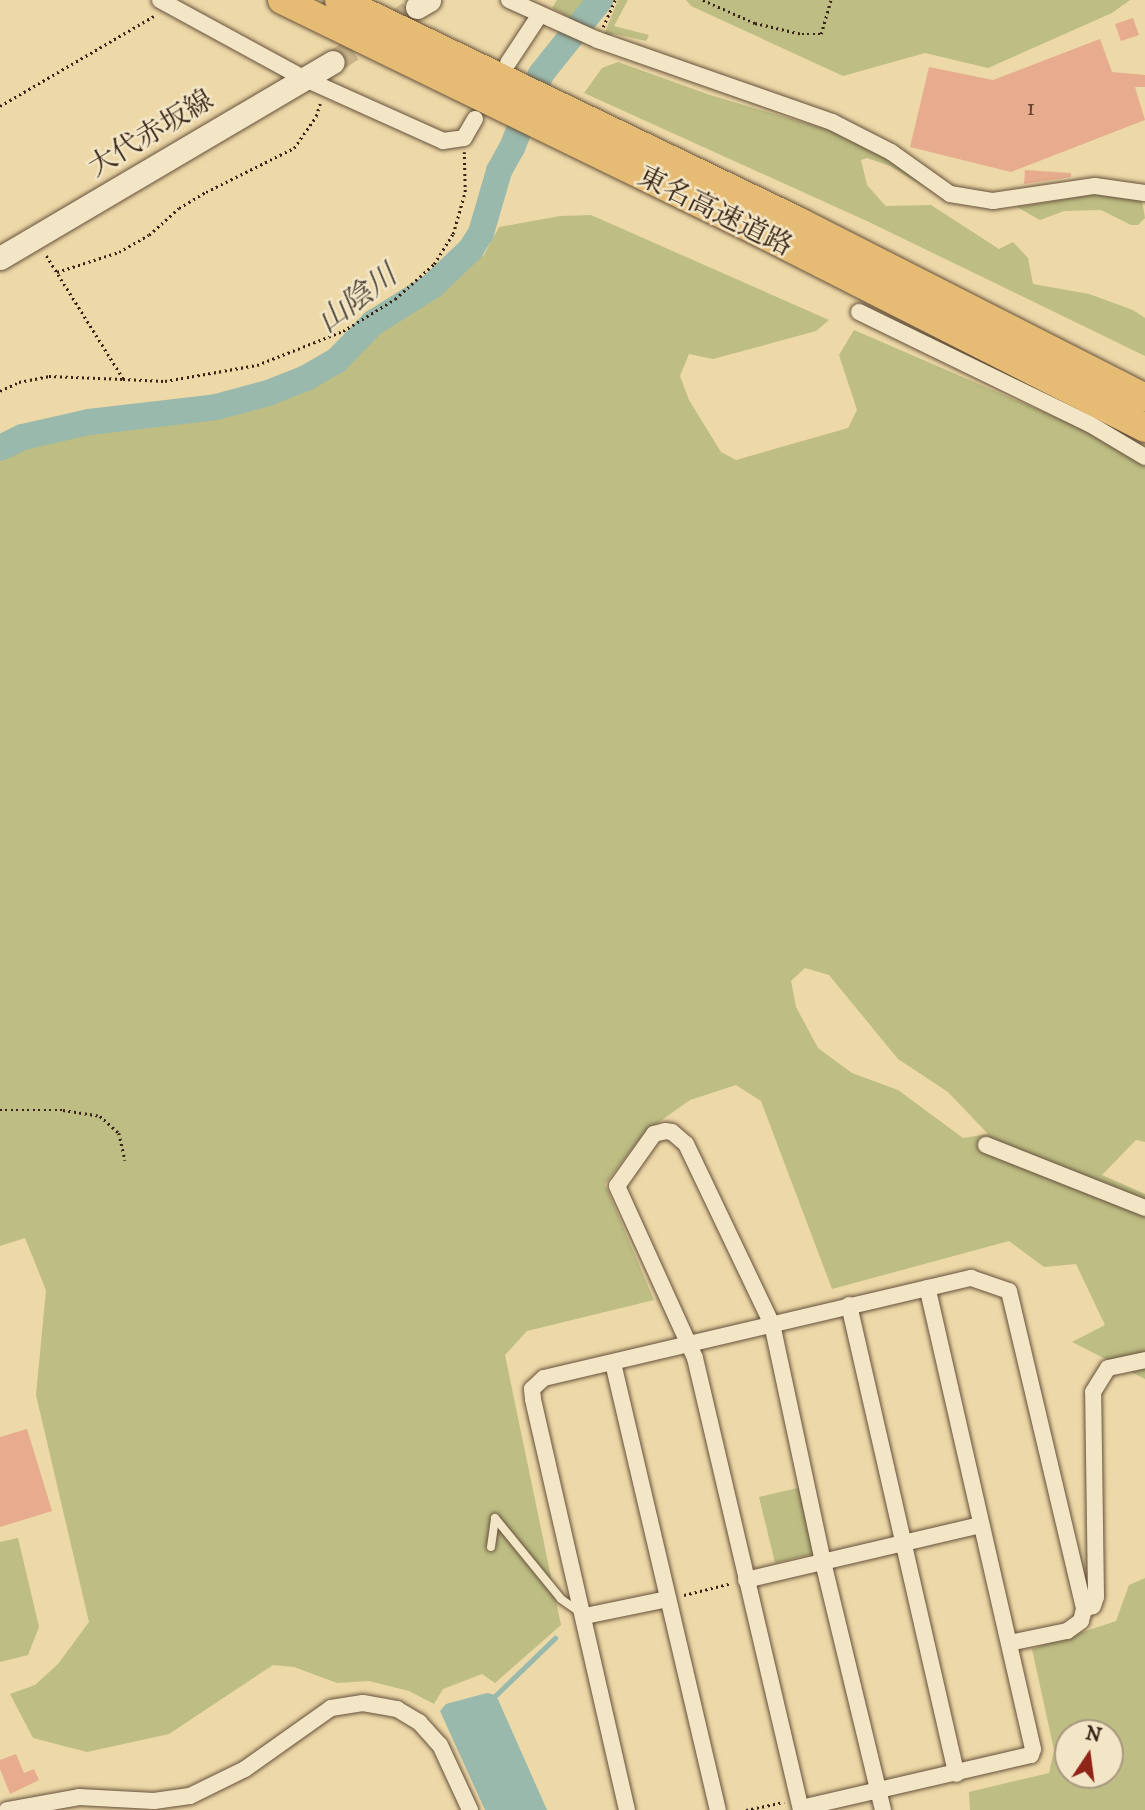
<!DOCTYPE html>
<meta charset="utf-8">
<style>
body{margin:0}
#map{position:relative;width:1145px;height:1810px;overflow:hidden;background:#edd8a8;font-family:"IM FELL DW Pica","Noto Serif JP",serif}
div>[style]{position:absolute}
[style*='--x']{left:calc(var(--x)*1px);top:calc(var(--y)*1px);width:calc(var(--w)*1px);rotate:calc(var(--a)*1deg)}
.green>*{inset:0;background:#bdbd84}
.water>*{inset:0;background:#99b9ac}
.stream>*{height:4.5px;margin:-2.25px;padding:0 2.25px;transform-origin:2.25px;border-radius:2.25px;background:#99b9ac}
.river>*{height:26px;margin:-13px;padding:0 13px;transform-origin:13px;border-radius:13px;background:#99b9ac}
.building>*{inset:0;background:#e6ac8d}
.secondary-tunnel>*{height:23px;margin-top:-11.5px;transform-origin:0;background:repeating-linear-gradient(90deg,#c9b48b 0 23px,transparent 0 34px)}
.path>*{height:2.5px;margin-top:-1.25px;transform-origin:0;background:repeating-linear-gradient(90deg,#382417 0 2px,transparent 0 5.5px)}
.roads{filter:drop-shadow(0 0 2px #65513b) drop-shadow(0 0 2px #65513b)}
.service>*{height:8px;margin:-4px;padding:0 4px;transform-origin:4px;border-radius:4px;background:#f3e6c6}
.minor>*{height:16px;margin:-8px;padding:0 8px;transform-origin:8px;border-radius:8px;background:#f3e6c6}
.secondary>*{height:23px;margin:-11.5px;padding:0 11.5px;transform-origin:11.5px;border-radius:11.5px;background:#f3e6c6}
.motorway>*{height:28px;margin:-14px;padding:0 14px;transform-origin:14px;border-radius:14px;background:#e6bc74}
span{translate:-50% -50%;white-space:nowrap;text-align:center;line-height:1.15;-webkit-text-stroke:5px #f3e6c6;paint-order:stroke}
.number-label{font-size:24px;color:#644634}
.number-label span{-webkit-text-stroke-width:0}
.street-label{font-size:28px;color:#382417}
.water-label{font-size:30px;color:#50493c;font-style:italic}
.north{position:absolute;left:1054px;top:1719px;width:70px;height:70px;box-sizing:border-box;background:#f3e6c6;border:2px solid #a89880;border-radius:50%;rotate:13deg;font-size:19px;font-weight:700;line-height:28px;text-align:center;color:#382417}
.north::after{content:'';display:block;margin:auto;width:24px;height:32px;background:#8f2418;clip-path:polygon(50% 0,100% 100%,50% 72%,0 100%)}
</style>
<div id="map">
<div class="green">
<i style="clip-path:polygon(557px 0,596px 0,576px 21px,552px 8px)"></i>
<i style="clip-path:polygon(618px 0,628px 0,614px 26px,649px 35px,646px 41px,614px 34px,603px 37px)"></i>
<i style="clip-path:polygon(686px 0,1130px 0,1112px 13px,988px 68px,925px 53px,843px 76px,691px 6px)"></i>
<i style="clip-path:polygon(618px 62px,710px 95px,839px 133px,896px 164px,926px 188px,890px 166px,867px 158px,861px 160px,867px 185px,882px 202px,886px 206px,931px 205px,999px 249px,1013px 242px,1028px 258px,1033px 284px,1089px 294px,1133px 310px,1145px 318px,1145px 356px,869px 222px,584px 93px,602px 68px)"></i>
<i style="clip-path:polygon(1096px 194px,1142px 200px,1145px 218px,1138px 225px,1131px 225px,1101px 210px,1064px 211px,1040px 220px,1017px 207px)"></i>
<i style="clip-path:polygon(evenodd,591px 215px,829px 320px,816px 331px,713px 359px,689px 354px,680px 376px,689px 400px,721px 452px,736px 460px,848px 428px,857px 410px,839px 355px,854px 330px,1083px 429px,1145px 466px,1145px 1142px,1136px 1140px,1102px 1175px,1145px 1194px,1145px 1379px,1072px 1342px,1105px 1325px,1076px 1264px,1044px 1267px,1009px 1241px,832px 1289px,761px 1101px,736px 1085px,690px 1100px,645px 1132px,605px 1184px,654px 1300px,527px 1331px,505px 1355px,561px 1625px,495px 1683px,482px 1674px,443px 1689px,434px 1704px,409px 1691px,369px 1681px,337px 1683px,294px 1667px,273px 1665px,169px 1734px,87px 1752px,33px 1738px,10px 1694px,35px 1685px,58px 1664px,89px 1622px,36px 1395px,46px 1290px,25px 1238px,0 1246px,0 454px,39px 440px,95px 428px,214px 416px,282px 399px,340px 369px,378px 331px,484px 255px,499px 227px,560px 216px,591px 215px,805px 968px,829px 975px,898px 1059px,948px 1092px,988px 1134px,963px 1138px,898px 1090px,852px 1073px,818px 1048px,796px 1007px,791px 981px,805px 968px)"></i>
<i style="clip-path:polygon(802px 1487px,813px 1554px,775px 1563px,759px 1497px)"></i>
<i style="clip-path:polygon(18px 1538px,39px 1627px,28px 1655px,0 1662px,0 1542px)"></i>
<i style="clip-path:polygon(evenodd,1145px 1578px,1145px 1810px,970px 1810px,969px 1792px,1049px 1773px,1054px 1750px,1032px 1649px,1116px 1621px,1129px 1585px,1145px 1578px,1068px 1733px,1110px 1733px,1110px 1775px,1068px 1775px,1068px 1733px)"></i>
</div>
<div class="water">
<i style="clip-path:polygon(487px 1693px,496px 1695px,547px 1810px,485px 1810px,440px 1711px,446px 1704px)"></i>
</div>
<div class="stream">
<i style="--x:496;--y:1695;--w:82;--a:-44"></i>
</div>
<div class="river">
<i style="--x:0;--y:448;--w:25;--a:-26"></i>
<i style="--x:23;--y:437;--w:68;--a:-12.8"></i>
<i style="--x:89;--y:422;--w:128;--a:-6.7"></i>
<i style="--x:216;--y:407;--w:54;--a:-15.1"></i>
<i style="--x:268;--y:393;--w:41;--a:-21.5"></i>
<i style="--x:306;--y:378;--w:36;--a:-30"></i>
<i style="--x:337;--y:360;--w:52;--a:-45.8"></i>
<i style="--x:373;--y:323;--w:70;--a:-32.1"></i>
<i style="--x:432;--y:286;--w:54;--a:-43.5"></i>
<i style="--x:471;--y:249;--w:19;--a:-58"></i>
<i style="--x:481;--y:233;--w:65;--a:-73.8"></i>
<i style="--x:499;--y:171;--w:26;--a:-61"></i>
<i style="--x:512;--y:148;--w:79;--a:-68.6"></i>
<i style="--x:541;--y:74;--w:95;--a:-51.4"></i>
</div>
<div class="building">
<i style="clip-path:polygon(1133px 18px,1139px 35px,1121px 41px,1115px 24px)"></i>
<i style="clip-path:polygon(1100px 39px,1112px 72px,1145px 75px,1145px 87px,1135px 87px,1145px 120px,1011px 172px,910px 147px,929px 67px,993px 80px)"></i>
<i style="clip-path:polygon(1025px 170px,1071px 173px,1071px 177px,1024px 184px)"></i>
<i style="clip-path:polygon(27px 1429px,52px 1511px,0 1527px,0 1437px)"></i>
<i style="clip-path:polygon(16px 1754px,24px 1773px,34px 1769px,39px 1780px,10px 1794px,0 1769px,0 1760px)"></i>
</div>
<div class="secondary-tunnel">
<i style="--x:333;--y:62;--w:100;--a:-33.2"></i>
</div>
<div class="path">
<i style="--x:703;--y:0;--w:57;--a:23.9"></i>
<i style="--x:755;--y:23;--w:48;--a:13.2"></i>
<i style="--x:802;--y:34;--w:19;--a:0"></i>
<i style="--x:821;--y:34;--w:35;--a:-74"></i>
<i style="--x:603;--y:27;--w:30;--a:-66"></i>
<i style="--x:0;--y:106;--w:178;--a:-30.3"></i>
<i style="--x:57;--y:272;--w:65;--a:-17.9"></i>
<i style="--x:119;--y:252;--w:34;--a:-30"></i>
<i style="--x:149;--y:235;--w:40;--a:-42"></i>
<i style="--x:179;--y:208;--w:31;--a:-31"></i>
<i style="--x:206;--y:192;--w:98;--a:-26.6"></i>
<i style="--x:294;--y:148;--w:39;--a:-55"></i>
<i style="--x:316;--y:116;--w:13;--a:-72"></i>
<i style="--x:123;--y:379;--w:42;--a:2.7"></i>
<i style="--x:165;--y:381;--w:93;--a:-9.9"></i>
<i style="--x:257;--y:365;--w:92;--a:-21.6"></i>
<i style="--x:343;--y:331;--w:61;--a:-31.6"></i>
<i style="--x:395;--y:299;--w:52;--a:-41.9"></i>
<i style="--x:434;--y:264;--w:36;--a:-58"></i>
<i style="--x:453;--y:234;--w:44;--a:-74.1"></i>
<i style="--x:465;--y:192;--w:40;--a:-91.4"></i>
<i style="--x:0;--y:391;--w:21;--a:-25"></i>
<i style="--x:19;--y:382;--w:31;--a:-11"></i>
<i style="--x:49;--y:376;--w:74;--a:2.3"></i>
<i style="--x:123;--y:379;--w:147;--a:-122"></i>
<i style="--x:0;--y:1110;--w:63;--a:0"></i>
<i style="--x:63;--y:1110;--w:37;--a:9"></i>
<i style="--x:100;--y:1116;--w:25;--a:42"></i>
<i style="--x:119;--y:1133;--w:28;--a:77"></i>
<i style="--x:684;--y:1595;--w:49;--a:-14"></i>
<i style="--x:746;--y:1810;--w:39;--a:-12"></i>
</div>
<div class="roads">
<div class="service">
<i style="--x:491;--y:1547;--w:29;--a:-82"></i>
<i style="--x:495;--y:1518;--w:104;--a:50.8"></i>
<i style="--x:561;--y:1599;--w:24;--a:35"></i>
</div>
<div class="minor">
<i style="--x:160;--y:0;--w:163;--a:28.6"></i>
<i style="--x:303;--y:78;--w:154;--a:24.2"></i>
<i style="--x:443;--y:141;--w:21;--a:-8"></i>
<i style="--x:464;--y:138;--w:22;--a:-60"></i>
<i style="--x:509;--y:0;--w:98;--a:24.2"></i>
<i style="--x:598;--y:40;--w:248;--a:19.3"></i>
<i style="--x:832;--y:122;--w:66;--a:27"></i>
<i style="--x:891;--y:152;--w:72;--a:35.4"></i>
<i style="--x:950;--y:194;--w:44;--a:9.2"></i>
<i style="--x:993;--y:201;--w:103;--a:-8.4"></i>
<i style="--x:1095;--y:186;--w:50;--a:8"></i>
<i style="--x:508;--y:63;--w:56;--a:-56.6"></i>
<i style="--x:859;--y:312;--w:254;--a:25.9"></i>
<i style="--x:1088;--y:423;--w:66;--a:30.8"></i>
<i style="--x:986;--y:1145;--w:171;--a:21.6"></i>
<i style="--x:849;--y:1305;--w:481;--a:77.1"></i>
<i style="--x:613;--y:1363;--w:459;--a:76.8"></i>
<i style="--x:746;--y:1580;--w:241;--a:-13.2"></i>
<i style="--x:1084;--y:1609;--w:9;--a:-18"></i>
<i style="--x:1093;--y:1606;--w:9;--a:-72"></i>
<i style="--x:1096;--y:1597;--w:205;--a:-90.8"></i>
<i style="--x:1093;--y:1392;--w:28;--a:-58"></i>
<i style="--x:1108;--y:1368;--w:38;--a:-12"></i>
<i style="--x:585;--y:1616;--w:85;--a:-11.6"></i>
<i style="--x:801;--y:1808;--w:236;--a:-13"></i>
<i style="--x:1031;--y:1755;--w:6;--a:-72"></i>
<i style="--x:1033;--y:1749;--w:473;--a:-102.9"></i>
<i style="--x:7;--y:1810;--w:73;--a:-10.2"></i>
<i style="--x:79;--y:1797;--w:75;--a:3.1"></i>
<i style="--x:154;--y:1801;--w:36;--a:-8"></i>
<i style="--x:190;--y:1796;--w:61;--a:-26.1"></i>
<i style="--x:245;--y:1769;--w:105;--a:-35.3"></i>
<i style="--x:331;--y:1708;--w:32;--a:-9"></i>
<i style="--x:363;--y:1703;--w:35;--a:10"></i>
<i style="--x:397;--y:1709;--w:26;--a:31"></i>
<i style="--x:419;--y:1722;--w:31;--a:48"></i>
<i style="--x:440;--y:1745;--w:72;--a:65.2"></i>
<i style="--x:627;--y:1810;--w:422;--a:-102.9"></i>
<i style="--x:533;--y:1399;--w:10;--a:-96"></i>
<i style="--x:532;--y:1389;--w:16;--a:-43"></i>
<i style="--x:544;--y:1378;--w:439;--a:-13.2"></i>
<i style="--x:971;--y:1278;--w:40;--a:18.9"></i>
<i style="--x:1009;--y:1291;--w:327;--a:76.7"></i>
<i style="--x:1084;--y:1609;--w:12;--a:104"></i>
<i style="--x:1081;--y:1621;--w:17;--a:144"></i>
<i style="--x:1067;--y:1631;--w:59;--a:168.3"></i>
<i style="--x:801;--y:1810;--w:464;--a:-103.2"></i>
<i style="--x:695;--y:1358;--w:189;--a:-114.4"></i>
<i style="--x:617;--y:1186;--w:64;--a:-54.6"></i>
<i style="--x:654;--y:1134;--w:11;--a:-15"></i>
<i style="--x:665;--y:1131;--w:7;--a:8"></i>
<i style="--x:672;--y:1132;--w:18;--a:41"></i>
<i style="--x:686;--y:1144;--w:199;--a:64.5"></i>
<i style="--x:772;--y:1324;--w:243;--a:77.9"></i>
<i style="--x:823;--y:1562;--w:255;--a:76.4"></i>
</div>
<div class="secondary">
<i style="--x:417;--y:7;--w:14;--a:-30"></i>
<i style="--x:0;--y:258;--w:386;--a:-30.5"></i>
</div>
<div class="motorway">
<i style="--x:282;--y:0;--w:539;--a:25.95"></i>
<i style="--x:767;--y:236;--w:424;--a:26.9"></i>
<i style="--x:339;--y:0;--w:512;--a:25.71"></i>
<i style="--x:800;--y:222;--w:387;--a:27"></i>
</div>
</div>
<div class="number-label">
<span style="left:1031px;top:109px">1</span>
</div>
<div class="street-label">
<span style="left:151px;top:134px;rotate:-31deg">大代赤坂線</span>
<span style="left:715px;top:212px;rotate:26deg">東名高速道路</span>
</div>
<div class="water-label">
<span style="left:358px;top:300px;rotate:-37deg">山陰川</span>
</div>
<div class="north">N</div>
</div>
